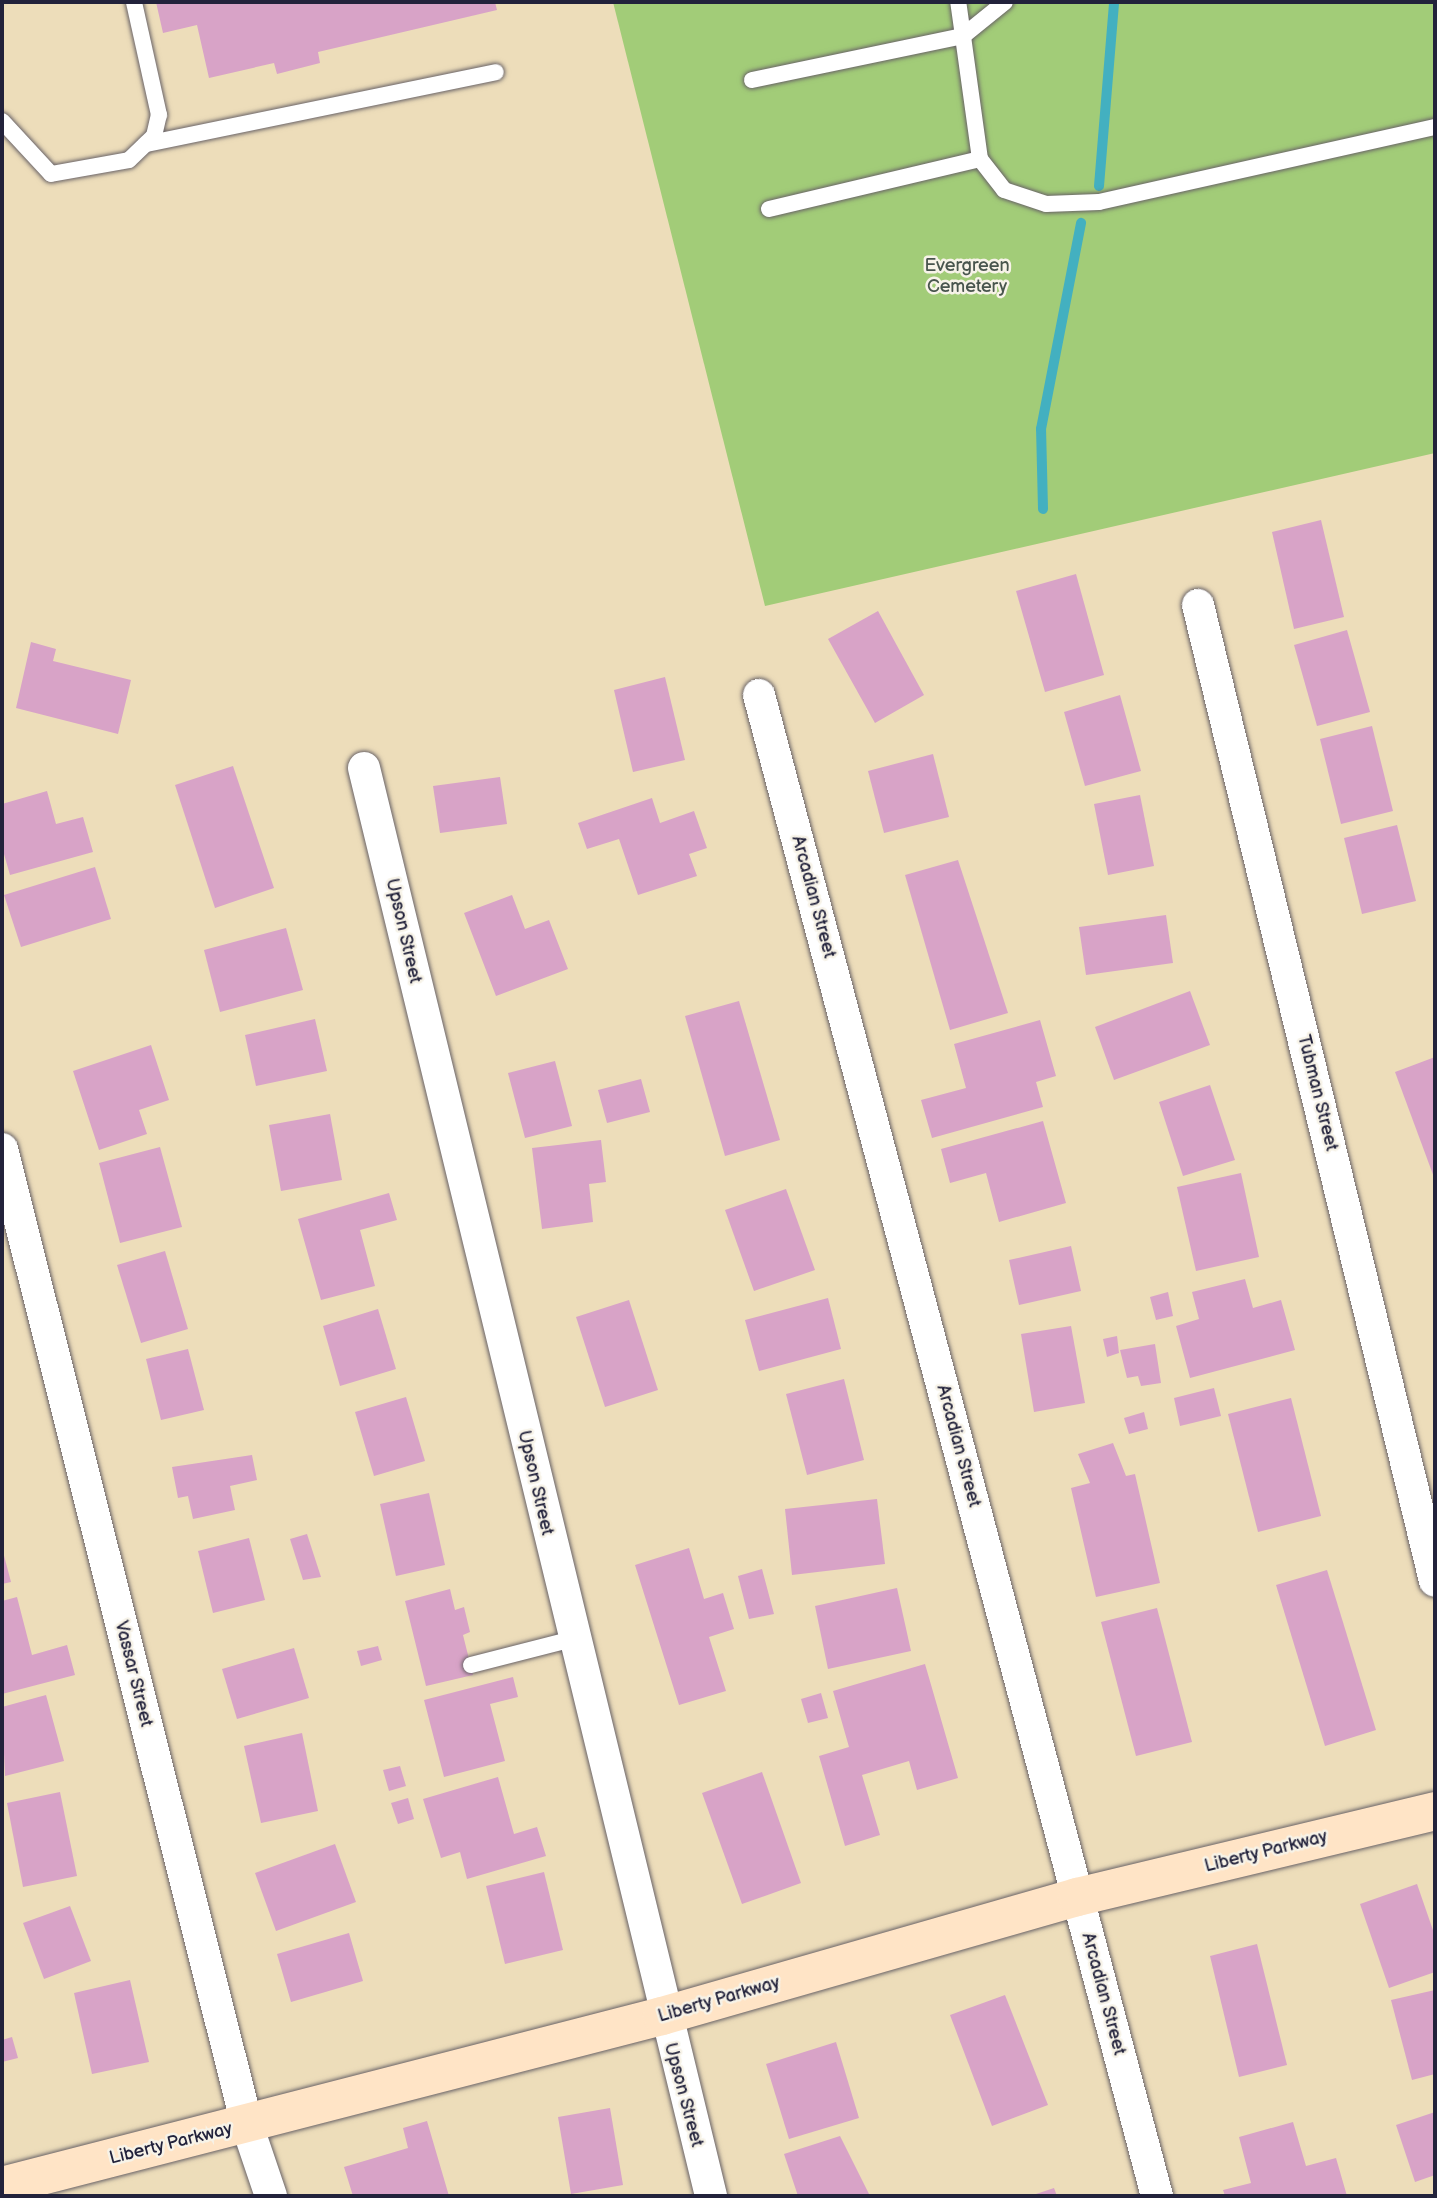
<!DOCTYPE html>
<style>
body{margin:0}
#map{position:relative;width:1437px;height:2198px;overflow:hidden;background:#edddba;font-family:"Balsamiq Sans",sans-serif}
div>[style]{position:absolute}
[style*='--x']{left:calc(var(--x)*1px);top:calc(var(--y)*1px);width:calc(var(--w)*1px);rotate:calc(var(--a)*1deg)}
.green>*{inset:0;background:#a2cc78}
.stream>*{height:10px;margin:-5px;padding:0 5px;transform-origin:5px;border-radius:5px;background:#43b0c0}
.building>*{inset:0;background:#d8a3c7}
.roads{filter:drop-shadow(0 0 2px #696367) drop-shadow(0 0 2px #696367)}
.lane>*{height:16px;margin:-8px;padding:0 8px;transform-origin:8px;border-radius:8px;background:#fff}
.street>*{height:32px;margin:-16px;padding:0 16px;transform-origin:16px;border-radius:16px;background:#fff}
.secondary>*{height:38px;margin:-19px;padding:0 19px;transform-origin:19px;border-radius:19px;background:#ffe4c6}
span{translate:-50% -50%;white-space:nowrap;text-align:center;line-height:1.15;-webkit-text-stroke:5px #f7f3e8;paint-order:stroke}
.park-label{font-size:18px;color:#48554d}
.street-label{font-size:18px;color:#22223b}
.frame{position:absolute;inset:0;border:4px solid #22223b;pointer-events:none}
</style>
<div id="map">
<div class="green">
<i style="clip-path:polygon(613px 2px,1435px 2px,1435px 453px,765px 606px)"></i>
</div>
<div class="stream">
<i style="--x:1099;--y:186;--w:185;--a:-85.3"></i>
<i style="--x:1043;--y:509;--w:80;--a:-91.4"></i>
<i style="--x:1041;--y:429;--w:210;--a:-79"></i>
</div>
<div class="building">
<i style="clip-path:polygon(156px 2px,495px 2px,497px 10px,318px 52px,320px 63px,277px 74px,274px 63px,209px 78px,197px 25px,163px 33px)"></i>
<i style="clip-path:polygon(1321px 520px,1344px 617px,1294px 629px,1272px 532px)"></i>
<i style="clip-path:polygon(1076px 574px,1104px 675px,1045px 692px,1016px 591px)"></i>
<i style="clip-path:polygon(878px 611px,924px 695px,875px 723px,828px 639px)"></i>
<i style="clip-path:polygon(1347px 630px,1370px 712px,1317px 726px,1294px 645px)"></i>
<i style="clip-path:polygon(31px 642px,56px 649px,53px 661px,131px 680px,118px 734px,16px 708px)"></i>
<i style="clip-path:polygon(665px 677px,685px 760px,633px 772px,614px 690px)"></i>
<i style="clip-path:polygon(1120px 695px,1141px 771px,1085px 786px,1064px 712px)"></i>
<i style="clip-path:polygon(1372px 726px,1393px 811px,1341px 824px,1320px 739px)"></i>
<i style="clip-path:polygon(933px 754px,949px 817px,884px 833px,868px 771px)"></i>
<i style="clip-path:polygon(233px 766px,274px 888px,215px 908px,175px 785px)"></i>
<i style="clip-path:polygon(500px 777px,507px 824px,440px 833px,433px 786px)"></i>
<i style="clip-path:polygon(47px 791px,56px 824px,83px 817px,93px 852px,10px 875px,2px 847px,2px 804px)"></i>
<i style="clip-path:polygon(1140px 795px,1154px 866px,1108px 875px,1094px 804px)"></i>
<i style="clip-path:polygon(652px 798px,660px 823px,694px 811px,707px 848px,689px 854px,697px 876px,638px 895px,619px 839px,587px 849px,578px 823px)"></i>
<i style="clip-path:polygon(1397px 825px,1416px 901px,1362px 914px,1344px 838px)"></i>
<i style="clip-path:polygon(958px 860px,1008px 1013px,950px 1030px,905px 875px)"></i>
<i style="clip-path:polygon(95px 867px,111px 919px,21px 947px,4px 895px)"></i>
<i style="clip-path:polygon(512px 895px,525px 929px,549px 920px,568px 969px,496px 996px,464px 913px)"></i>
<i style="clip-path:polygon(1166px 915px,1173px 963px,1086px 975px,1079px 927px)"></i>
<i style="clip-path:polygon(286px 928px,303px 990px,220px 1012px,204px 950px)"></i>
<i style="clip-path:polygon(1190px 991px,1210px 1045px,1114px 1080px,1095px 1027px)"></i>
<i style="clip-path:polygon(739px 1001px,780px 1140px,725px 1156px,685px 1016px)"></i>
<i style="clip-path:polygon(315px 1019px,327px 1071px,256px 1086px,245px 1035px)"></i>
<i style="clip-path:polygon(1040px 1020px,1056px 1076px,1036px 1082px,1043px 1107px,932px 1138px,921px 1100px,966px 1088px,954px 1044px)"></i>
<i style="clip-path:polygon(151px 1045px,169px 1100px,139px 1110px,147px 1134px,99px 1150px,73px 1071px)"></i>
<i style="clip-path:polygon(1435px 1057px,1435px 1180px,1395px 1072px)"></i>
<i style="clip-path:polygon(555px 1061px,572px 1126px,525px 1138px,508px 1073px)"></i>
<i style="clip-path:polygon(641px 1079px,650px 1112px,607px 1123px,598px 1090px)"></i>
<i style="clip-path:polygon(1210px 1085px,1235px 1160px,1183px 1176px,1159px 1102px)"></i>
<i style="clip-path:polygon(330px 1114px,342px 1180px,281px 1191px,269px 1125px)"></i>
<i style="clip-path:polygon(1043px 1121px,1066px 1203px,999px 1222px,986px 1173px,950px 1183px,941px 1149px)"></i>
<i style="clip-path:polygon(601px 1140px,606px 1182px,589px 1184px,593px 1222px,542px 1229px,532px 1148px)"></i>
<i style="clip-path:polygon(160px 1147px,182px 1227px,120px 1243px,99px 1163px)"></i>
<i style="clip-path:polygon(1241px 1173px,1259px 1257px,1196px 1271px,1177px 1187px)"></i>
<i style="clip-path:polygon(786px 1189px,815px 1270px,754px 1291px,725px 1210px)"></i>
<i style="clip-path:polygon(389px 1193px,397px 1220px,360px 1230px,375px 1286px,321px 1300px,298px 1219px)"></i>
<i style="clip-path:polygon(1071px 1246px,1081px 1291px,1019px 1305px,1009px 1260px)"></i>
<i style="clip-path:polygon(165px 1251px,188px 1329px,141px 1343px,117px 1265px)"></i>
<i style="clip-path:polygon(1245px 1279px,1253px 1308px,1281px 1300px,1295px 1350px,1190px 1378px,1176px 1326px,1199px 1319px,1192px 1292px)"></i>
<i style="clip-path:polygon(1168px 1292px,1173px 1316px,1156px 1320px,1150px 1297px)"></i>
<i style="clip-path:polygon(828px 1298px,841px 1349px,759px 1371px,745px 1320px)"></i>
<i style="clip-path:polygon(629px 1300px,658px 1390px,605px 1407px,576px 1317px)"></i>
<i style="clip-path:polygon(378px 1309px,396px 1369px,340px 1386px,323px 1326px)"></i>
<i style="clip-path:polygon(1071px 1326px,1085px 1403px,1034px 1412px,1021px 1334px)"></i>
<i style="clip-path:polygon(1117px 1336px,1119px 1353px,1107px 1357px,1103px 1339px)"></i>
<i style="clip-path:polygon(1155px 1344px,1161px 1383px,1141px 1386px,1138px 1376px,1127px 1378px,1120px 1350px)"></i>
<i style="clip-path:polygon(188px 1349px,204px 1410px,161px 1420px,146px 1359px)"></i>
<i style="clip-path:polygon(844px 1379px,864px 1460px,807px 1475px,786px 1394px)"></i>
<i style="clip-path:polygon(1214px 1388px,1221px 1416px,1180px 1426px,1174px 1398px)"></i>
<i style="clip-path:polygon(406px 1397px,425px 1461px,374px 1476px,355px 1412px)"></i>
<i style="clip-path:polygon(1291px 1398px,1321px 1516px,1258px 1532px,1228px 1414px)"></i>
<i style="clip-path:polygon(1144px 1412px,1148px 1429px,1129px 1434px,1124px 1418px)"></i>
<i style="clip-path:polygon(1113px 1443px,1126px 1476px,1135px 1474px,1160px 1583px,1096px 1597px,1071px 1488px,1090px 1483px,1078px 1454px)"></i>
<i style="clip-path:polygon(252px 1455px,257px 1480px,230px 1486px,235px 1510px,193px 1519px,188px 1496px,178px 1498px,172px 1467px)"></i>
<i style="clip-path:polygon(429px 1493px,445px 1565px,396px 1576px,380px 1504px)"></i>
<i style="clip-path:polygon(877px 1499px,885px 1564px,792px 1575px,785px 1509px)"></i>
<i style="clip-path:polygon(307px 1534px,321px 1577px,303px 1580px,290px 1539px)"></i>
<i style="clip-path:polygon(249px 1538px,265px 1600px,213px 1613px,198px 1551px)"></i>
<i style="clip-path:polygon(2px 1548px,11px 1582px,2px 1584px)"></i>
<i style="clip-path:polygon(689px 1548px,704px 1599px,723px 1593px,734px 1629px,709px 1637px,726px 1691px,679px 1705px,635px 1565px)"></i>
<i style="clip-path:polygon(762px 1569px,774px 1614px,749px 1619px,738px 1576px)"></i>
<i style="clip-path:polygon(1327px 1570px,1376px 1730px,1325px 1746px,1276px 1585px)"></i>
<i style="clip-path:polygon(897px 1588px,911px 1651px,828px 1669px,815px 1606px)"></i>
<i style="clip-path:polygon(450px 1589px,455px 1610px,464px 1607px,470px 1632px,463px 1635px,473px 1675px,426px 1686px,405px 1601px)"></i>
<i style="clip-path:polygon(17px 1597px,32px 1655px,67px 1645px,75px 1675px,2px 1694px,2px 1601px)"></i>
<i style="clip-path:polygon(1157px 1608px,1192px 1742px,1136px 1756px,1101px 1622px)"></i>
<i style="clip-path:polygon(378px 1646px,382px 1660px,361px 1666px,357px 1651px)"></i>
<i style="clip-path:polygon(294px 1648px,309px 1698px,237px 1719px,222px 1669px)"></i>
<i style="clip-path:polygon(925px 1664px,958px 1778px,917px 1790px,909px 1761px,862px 1775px,880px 1835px,845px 1846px,819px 1756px,849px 1747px,833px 1691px)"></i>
<i style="clip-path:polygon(513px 1677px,518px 1697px,490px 1704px,505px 1761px,444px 1777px,424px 1700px)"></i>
<i style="clip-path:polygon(821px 1693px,828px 1718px,808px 1723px,801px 1699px)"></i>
<i style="clip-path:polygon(46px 1695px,64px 1761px,5px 1776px,2px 1707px)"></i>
<i style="clip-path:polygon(302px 1733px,318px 1811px,261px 1823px,244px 1746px)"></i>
<i style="clip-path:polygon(400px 1766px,406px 1786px,389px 1791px,383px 1770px)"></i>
<i style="clip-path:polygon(762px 1772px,801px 1883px,742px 1904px,702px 1793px)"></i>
<i style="clip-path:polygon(498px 1777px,514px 1834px,537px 1827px,546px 1856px,467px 1879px,460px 1852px,441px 1858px,423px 1799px)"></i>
<i style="clip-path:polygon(60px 1792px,77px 1876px,23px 1887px,7px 1803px)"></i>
<i style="clip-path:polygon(408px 1798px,414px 1819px,398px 1824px,391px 1803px)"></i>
<i style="clip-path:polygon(335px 1844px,356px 1902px,276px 1931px,255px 1873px)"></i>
<i style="clip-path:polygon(544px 1872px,563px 1950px,505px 1964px,486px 1886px)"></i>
<i style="clip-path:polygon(1417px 1884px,1435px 1936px,1435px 1972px,1389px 1988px,1360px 1904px)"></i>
<i style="clip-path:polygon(70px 1906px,91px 1961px,44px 1979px,23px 1923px)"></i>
<i style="clip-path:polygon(349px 1933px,363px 1981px,291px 2002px,277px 1954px)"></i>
<i style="clip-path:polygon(1257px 1944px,1287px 2065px,1239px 2077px,1210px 1956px)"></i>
<i style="clip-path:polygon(130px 1980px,149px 2062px,92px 2074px,74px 1993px)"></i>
<i style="clip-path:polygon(1435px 1990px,1435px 2074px,1412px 2080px,1391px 2000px)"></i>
<i style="clip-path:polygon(1005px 1995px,1048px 2105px,992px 2126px,950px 2015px)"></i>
<i style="clip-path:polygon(12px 2037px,18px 2058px,2px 2062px,2px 2040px)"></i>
<i style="clip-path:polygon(836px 2042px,859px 2118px,789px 2139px,766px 2064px)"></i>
<i style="clip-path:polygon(610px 2108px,623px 2185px,571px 2194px,558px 2117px)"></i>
<i style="clip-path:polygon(1435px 2112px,1435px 2175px,1415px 2182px,1396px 2125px)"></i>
<i style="clip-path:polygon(427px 2121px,449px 2196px,353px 2196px,344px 2167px,408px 2148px,403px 2128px)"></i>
<i style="clip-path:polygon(1293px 2122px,1306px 2166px,1336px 2158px,1347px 2196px,1225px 2196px,1223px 2190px,1251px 2183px,1239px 2137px)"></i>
<i style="clip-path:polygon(840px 2136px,870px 2196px,798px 2196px,784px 2154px)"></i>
<i style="clip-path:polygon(1054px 2188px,1057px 2196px,1030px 2196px)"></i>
</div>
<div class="roads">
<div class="lane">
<i style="--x:752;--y:80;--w:216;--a:-11.8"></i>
<i style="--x:963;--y:36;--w:34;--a:-98"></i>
<i style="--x:2;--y:121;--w:72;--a:47.2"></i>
<i style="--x:51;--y:174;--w:79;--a:-10.2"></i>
<i style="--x:129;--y:160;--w:35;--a:-44"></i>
<i style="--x:154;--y:136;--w:22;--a:-77"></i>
<i style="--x:159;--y:115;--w:116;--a:-102.5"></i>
<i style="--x:146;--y:144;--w:357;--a:-11.6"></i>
<i style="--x:980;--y:159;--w:39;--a:52"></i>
<i style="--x:1004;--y:190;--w:44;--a:18.4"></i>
<i style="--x:1046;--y:204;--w:53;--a:-2.2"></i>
<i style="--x:1099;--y:202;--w:344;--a:-12.6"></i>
<i style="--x:769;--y:209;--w:217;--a:-13.3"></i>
<i style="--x:980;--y:159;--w:124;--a:-97.9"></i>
<i style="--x:963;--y:36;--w:54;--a:-39"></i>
<i style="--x:471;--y:1665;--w:104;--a:-14.4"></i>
</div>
<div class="street">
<i style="--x:1198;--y:605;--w:1004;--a:76.35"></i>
<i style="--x:759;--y:695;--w:1553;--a:75.15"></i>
<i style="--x:364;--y:768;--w:1470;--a:76.34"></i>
<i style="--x:2;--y:1149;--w:1006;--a:75.91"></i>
<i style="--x:247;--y:2125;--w:75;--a:71.3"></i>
</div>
<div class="secondary">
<i style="--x:2;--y:2186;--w:682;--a:-14.44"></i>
<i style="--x:662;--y:2016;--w:432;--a:-16"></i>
<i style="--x:1077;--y:1897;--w:368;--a:-13.5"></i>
</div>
</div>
<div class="park-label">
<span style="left:967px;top:277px">Evergreen<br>Cemetery</span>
</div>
<div class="street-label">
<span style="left:813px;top:897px;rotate:75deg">Arcadian Street</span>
<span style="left:403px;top:931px;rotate:77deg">Upson Street</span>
<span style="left:1317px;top:1093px;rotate:76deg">Tubman Street</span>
<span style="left:958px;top:1446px;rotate:75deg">Arcadian Street</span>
<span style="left:535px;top:1483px;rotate:77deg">Upson Street</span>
<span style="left:133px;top:1674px;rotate:76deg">Vassar Street</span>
<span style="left:1266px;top:1852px;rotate:-14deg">Liberty Parkway</span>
<span style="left:1103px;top:1994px;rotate:75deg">Arcadian Street</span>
<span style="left:719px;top:2000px;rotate:-16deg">Liberty Parkway</span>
<span style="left:683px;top:2095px;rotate:75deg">Upson Street</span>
<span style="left:171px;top:2144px;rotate:-14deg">Liberty Parkway</span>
</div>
<div class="frame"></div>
</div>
